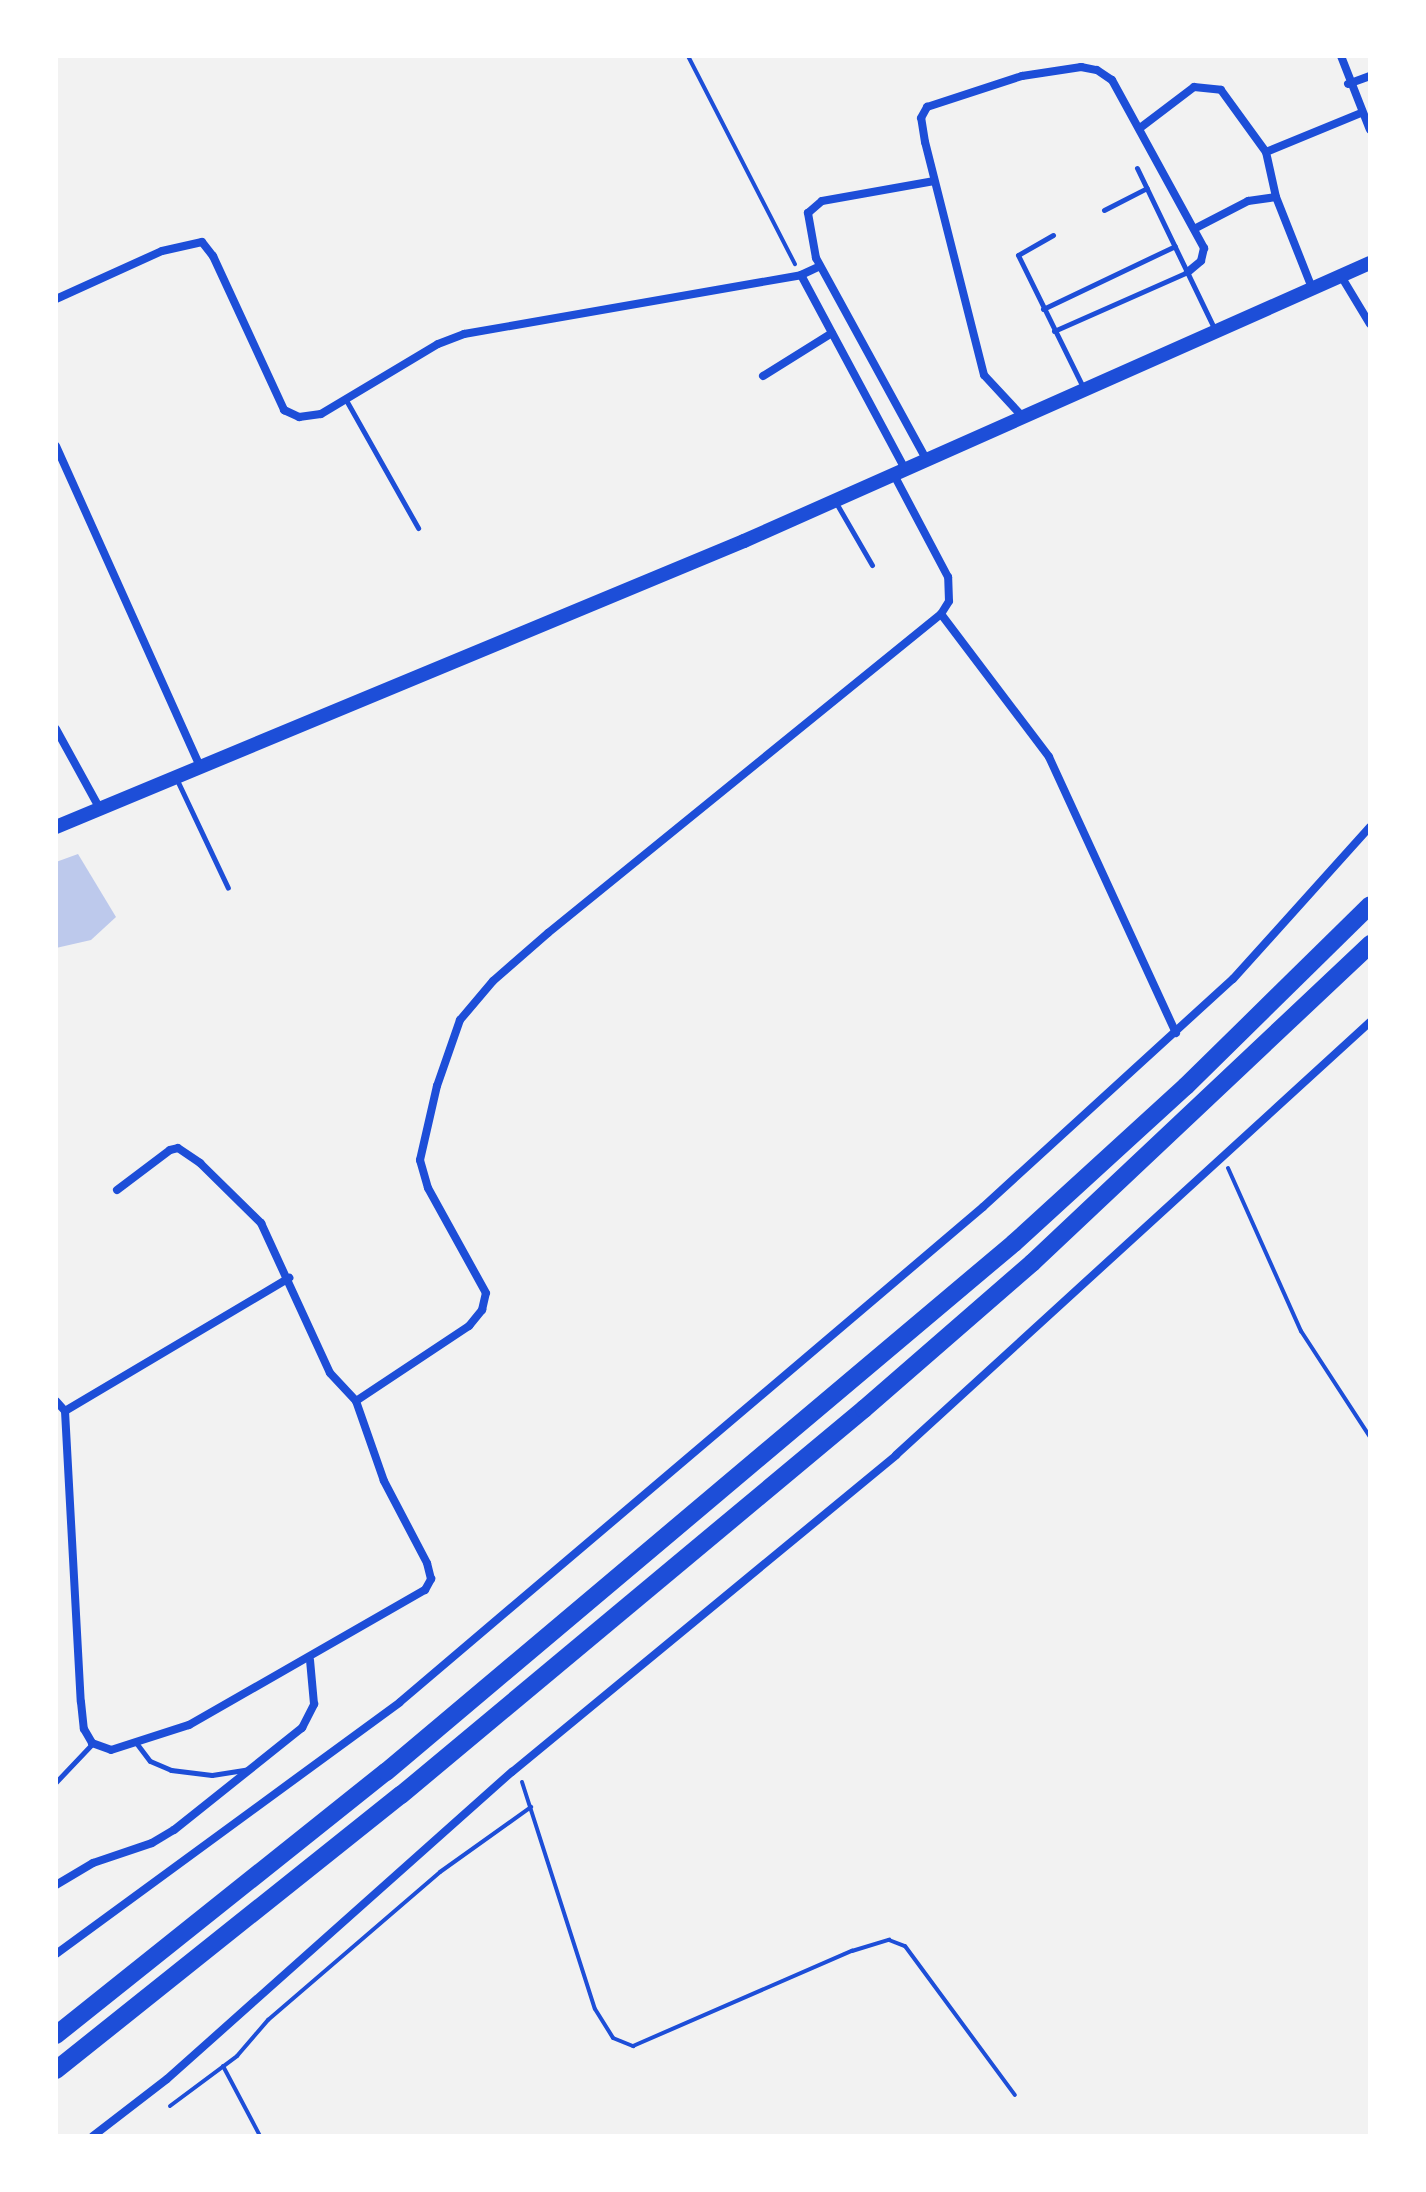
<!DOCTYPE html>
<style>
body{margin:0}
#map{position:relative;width:1426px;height:2192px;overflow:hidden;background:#f2f2f2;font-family:Mulish,sans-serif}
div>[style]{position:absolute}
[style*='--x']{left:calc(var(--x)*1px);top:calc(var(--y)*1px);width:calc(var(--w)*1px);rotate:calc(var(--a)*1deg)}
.building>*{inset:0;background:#bdc9ec}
.path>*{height:4px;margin:-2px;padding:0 2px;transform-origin:2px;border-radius:2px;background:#1d4ed8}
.service>*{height:5px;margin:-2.5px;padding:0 2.5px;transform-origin:2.5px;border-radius:2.5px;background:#1d4ed8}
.minor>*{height:8px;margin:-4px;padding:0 4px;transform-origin:4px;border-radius:4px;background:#1d4ed8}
.secondary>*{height:14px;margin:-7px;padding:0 7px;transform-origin:7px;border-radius:7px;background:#1d4ed8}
.motorway>*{height:18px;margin:-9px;padding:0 9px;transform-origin:9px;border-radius:9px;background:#1d4ed8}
span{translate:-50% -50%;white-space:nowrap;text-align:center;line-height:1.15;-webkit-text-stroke:6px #fff;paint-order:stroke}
.frame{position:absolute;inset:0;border:58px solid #fff;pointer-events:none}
</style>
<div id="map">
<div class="building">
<i style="clip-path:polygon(78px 854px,116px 917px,91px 940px,56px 948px,56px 862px)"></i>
</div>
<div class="path">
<i style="--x:688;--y:56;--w:234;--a:62.8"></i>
<i style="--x:1228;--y:1168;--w:179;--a:65.9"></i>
<i style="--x:1301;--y:1331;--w:126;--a:56.9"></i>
<i style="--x:522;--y:1782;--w:238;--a:72.2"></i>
<i style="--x:595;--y:2009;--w:34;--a:58"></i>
<i style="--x:613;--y:2038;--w:22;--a:22"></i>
<i style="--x:633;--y:2046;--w:239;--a:-23.5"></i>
<i style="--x:852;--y:1951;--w:39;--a:-17"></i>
<i style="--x:889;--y:1940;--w:17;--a:21"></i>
<i style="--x:905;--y:1946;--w:185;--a:53.6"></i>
<i style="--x:223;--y:2066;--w:79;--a:62.1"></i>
<i style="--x:170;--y:2106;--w:84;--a:-36.7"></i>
<i style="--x:237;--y:2056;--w:48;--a:-49.3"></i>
<i style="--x:268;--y:2020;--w:227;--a:-40.7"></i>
<i style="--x:440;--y:1872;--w:112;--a:-35.5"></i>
</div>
<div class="service">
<i style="--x:1137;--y:168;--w:180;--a:64.3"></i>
<i style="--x:1104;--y:210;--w:48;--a:-27.1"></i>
<i style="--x:1053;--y:235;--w:40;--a:150.3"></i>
<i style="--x:1018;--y:255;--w:147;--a:63.8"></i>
<i style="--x:1043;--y:309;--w:146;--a:-25.5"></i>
<i style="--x:1054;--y:331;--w:146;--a:-23.8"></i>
<i style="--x:346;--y:400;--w:147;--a:60.6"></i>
<i style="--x:835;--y:501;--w:74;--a:60"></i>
<i style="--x:177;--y:780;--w:119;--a:64.7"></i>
<i style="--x:137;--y:1744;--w:21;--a:53"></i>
<i style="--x:150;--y:1761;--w:23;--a:23"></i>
<i style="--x:171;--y:1770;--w:41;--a:7"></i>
<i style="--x:212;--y:1775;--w:37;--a:-9"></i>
<i style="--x:56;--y:1782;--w:52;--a:-46.5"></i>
</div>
<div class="minor">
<i style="--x:1341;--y:56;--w:79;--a:68.6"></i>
<i style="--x:1348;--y:84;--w:23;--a:-20"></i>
<i style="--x:1140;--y:128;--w:68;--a:-37.2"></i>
<i style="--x:1194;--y:87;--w:27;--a:6"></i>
<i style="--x:1221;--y:90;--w:77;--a:54"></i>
<i style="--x:1266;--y:152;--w:46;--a:77.5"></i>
<i style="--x:1276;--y:197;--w:98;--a:68.4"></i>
<i style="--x:1266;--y:152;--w:103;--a:-22.3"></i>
<i style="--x:1194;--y:229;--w:61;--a:-27.4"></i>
<i style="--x:1248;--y:201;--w:28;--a:-8"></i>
<i style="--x:801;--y:275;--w:218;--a:61.8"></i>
<i style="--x:1341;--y:276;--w:56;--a:58.9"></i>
<i style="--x:56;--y:299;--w:116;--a:-24.4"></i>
<i style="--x:162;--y:251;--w:41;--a:-12.7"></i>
<i style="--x:202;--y:242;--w:18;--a:52"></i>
<i style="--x:213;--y:256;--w:170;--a:65.2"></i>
<i style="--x:284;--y:410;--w:17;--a:25"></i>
<i style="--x:299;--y:417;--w:22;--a:-8"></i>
<i style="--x:321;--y:414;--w:136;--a:-30.9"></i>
<i style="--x:438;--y:344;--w:28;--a:-21"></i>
<i style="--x:464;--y:334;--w:342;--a:-9.9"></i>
<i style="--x:801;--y:275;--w:21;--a:-25"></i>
<i style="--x:763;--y:376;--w:81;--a:-31.9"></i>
<i style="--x:1021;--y:415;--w:54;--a:-132.8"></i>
<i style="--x:984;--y:375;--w:240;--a:-104.2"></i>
<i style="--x:925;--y:142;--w:24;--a:-99"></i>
<i style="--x:921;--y:118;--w:13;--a:-61"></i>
<i style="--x:927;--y:107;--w:100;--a:-18.1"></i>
<i style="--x:1022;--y:76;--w:60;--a:-8.7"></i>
<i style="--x:1081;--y:67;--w:16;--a:11"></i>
<i style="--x:1097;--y:70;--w:18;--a:34"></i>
<i style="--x:1112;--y:80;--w:192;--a:61.3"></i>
<i style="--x:1204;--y:248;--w:13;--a:103"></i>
<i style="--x:1201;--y:261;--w:17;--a:140"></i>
<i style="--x:56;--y:446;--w:354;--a:65.8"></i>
<i style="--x:925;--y:457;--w:227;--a:-118.7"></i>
<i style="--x:816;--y:258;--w:46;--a:-100.1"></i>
<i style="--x:808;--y:213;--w:18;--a:-41"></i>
<i style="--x:822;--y:201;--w:114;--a:-10.1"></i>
<i style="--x:941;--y:614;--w:179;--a:52.9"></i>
<i style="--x:1049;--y:757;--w:304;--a:65.3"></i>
<i style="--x:56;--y:729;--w:91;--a:61.2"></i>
<i style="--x:117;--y:1190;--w:66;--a:-37"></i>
<i style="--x:170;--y:1150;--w:8;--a:-14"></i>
<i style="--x:178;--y:1148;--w:27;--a:34"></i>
<i style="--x:200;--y:1163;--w:86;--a:44.5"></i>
<i style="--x:261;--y:1223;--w:165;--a:65.3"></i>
<i style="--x:330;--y:1373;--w:38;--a:47"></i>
<i style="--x:56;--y:1401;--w:13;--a:48"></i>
<i style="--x:65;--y:1411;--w:291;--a:86.9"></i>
<i style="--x:81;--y:1702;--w:27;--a:84"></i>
<i style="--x:84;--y:1729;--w:16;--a:60"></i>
<i style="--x:92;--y:1743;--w:20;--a:20"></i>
<i style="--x:111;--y:1750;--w:82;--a:-17.8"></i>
<i style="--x:189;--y:1725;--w:272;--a:-29.8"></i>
<i style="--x:425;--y:1590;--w:13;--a:-61"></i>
<i style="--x:431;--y:1579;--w:16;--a:-104"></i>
<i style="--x:427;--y:1563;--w:93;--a:-117.7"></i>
<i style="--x:384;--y:1481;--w:85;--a:-109.3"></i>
<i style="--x:356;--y:1401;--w:136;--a:-33.6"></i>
<i style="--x:469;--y:1326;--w:21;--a:-51"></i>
<i style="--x:482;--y:1310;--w:17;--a:-77"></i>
<i style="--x:486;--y:1293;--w:120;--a:-118.9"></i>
<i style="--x:428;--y:1188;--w:29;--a:-106"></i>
<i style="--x:420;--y:1160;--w:76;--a:-77.1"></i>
<i style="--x:437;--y:1086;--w:70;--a:-70.8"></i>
<i style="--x:460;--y:1020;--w:51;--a:-49.8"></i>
<i style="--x:493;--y:981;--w:73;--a:-41.1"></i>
<i style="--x:548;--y:933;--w:506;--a:-39.07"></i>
<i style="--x:941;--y:614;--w:15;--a:-58"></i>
<i style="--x:949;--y:601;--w:24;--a:-92"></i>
<i style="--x:948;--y:577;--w:118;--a:-117.9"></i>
<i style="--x:65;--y:1411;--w:261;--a:-30.7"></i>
<i style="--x:56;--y:1885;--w:43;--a:-30.7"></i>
<i style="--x:93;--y:1863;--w:62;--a:-18.7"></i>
<i style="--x:152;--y:1843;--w:26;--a:-31"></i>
<i style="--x:174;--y:1830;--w:164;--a:-38.6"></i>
<i style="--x:302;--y:1728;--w:27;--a:-63"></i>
<i style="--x:314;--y:1704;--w:44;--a:-95.2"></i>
<i style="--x:56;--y:1954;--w:426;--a:-36.2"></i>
<i style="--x:400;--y:1702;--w:765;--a:-40.33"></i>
<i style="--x:983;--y:1207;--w:338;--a:-42.4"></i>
<i style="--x:1233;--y:979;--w:205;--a:-48"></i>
<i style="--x:93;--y:2136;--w:93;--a:-37.6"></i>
<i style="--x:167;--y:2079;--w:462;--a:-41.7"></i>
<i style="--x:512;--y:1772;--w:498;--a:-39.5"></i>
<i style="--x:896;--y:1455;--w:642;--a:-42.41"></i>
</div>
<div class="secondary">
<i style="--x:56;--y:827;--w:745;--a:-22.57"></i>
<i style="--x:744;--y:541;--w:685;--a:-23.95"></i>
</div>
<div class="motorway">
<i style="--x:56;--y:2035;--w:422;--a:-38.6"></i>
<i style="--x:386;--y:1772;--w:821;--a:-40.11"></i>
<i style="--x:1014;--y:1243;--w:233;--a:-42.4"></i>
<i style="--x:1186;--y:1086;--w:258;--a:-44.5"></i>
<i style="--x:56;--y:2070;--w:441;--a:-38.6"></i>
<i style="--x:401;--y:1795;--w:603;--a:-39.82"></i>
<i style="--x:864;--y:1409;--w:223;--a:-41"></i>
<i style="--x:1032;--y:1263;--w:465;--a:-43.3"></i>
</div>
<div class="frame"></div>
</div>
